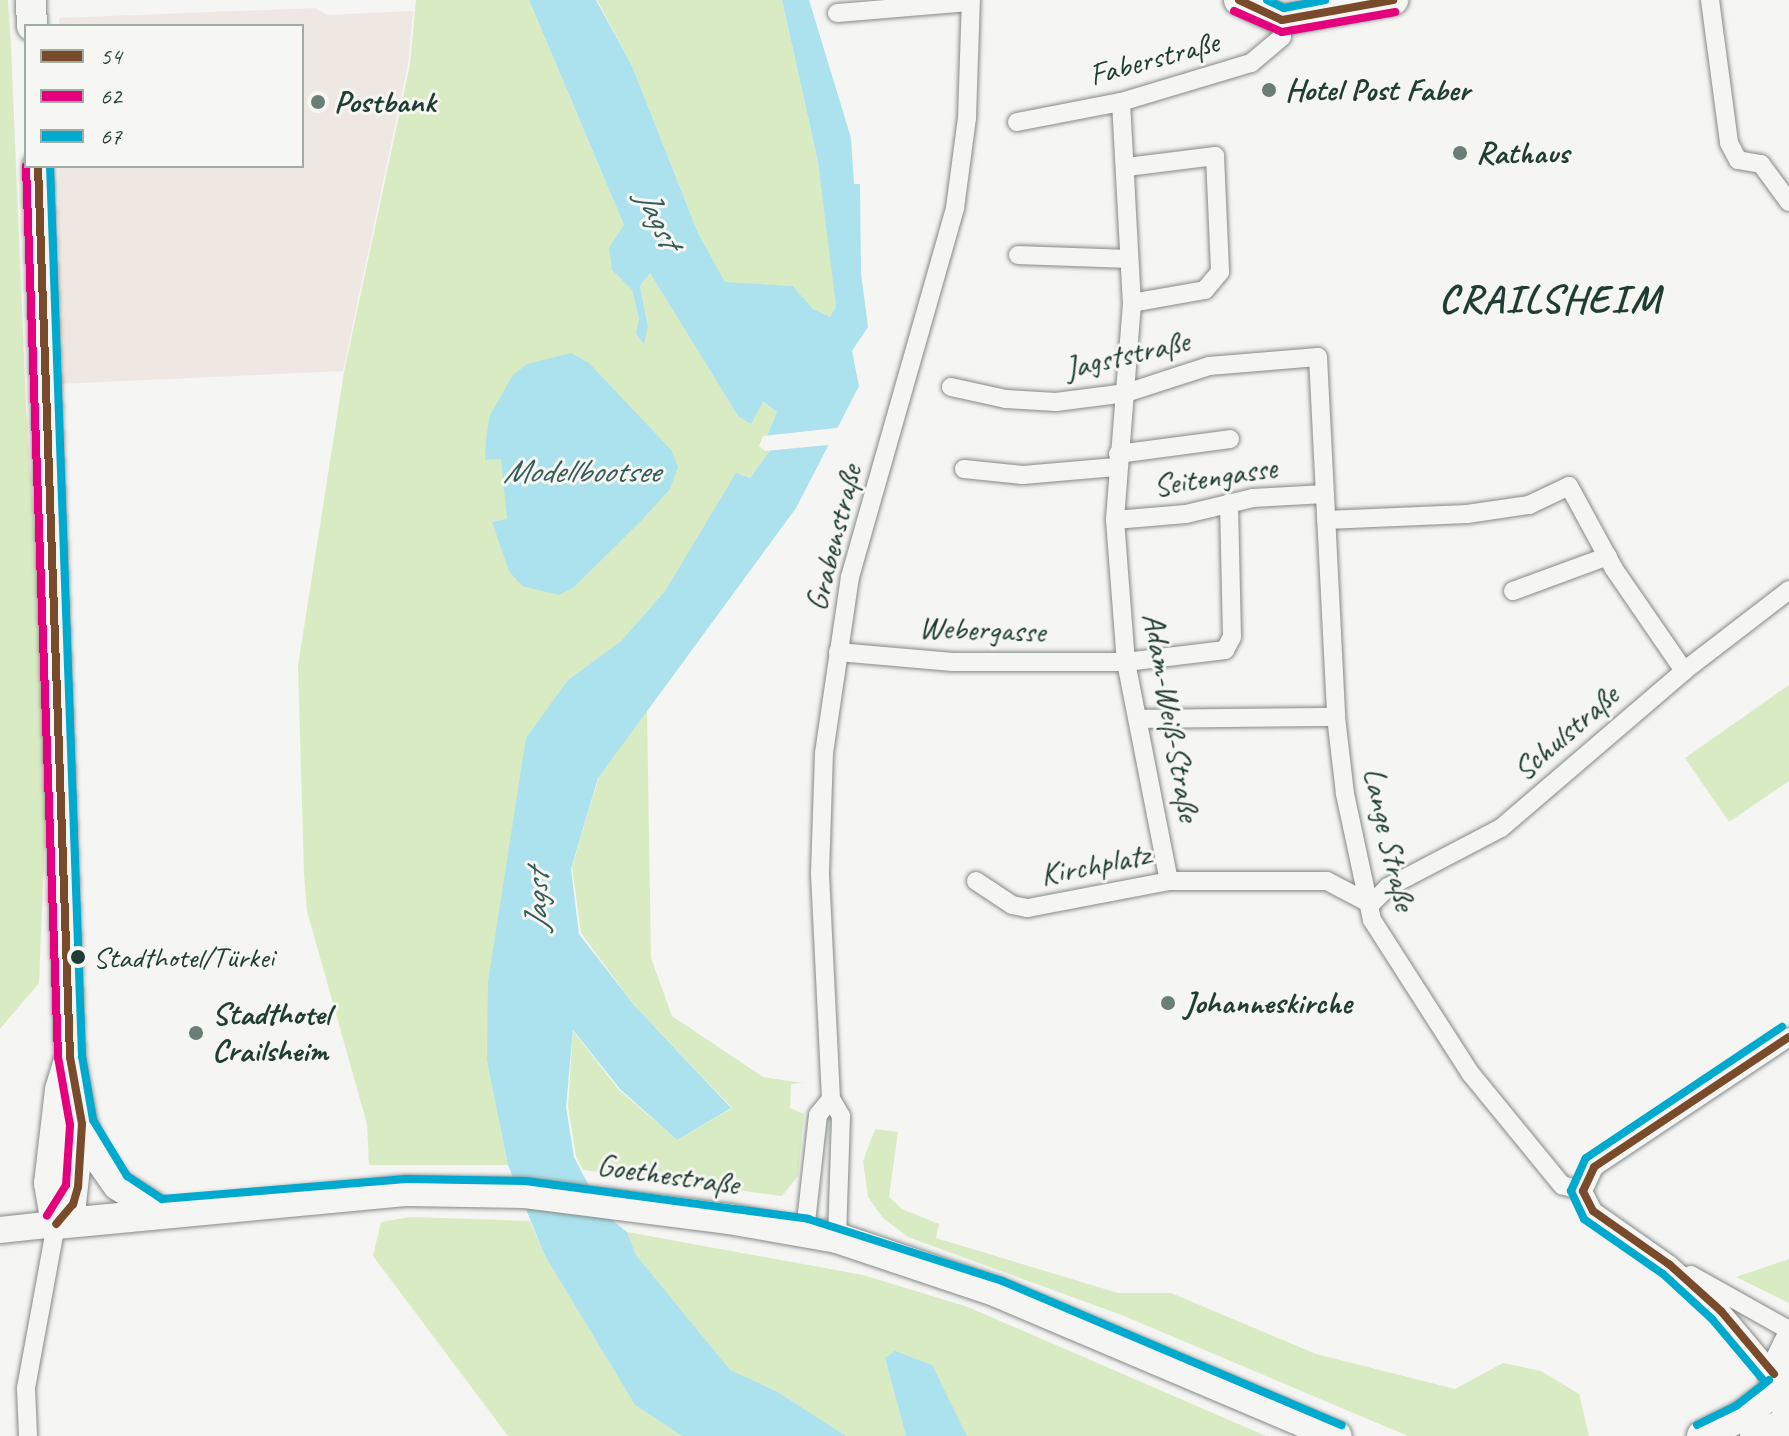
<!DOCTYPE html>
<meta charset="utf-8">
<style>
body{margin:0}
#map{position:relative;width:1789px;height:1436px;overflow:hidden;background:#f5f5f3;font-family:Caveat,sans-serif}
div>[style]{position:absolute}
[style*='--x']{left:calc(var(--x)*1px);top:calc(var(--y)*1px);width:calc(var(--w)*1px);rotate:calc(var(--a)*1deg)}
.built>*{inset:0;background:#efe7e1}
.green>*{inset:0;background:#d9ebc3}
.water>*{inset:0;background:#ace2ed}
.pier>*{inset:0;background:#f5f5f3}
.roads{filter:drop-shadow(0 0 2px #858a88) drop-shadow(0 0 2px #858a88)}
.minor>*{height:18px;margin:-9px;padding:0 9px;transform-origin:9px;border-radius:9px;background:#f5f5f3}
.secondary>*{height:26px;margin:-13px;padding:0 13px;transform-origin:13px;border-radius:13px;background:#f5f5f3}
.primary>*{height:30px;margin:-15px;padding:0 15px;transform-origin:15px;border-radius:15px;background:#f5f5f3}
.bus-1>*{height:8px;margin:-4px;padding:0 4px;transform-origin:4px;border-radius:4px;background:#7a4b2a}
.bus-2>*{height:8px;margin:-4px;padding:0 4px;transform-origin:4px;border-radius:4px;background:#e5007d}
.bus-3>*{height:8px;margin:-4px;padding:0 4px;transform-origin:4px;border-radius:4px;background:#00a9ce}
.dots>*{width:22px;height:22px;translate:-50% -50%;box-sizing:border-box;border:4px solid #f6f6f2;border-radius:50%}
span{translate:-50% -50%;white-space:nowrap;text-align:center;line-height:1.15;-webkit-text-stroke:6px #f6f6f2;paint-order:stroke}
.bus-label{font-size:30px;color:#1f3d34}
.left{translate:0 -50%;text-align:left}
.street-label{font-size:32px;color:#1f3d34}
.poi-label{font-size:32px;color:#1f3d34;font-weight:700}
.water-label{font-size:34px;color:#355c58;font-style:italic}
.district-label{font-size:40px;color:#1f3d34;font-weight:700;letter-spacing:2px}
.legend{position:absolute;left:24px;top:24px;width:280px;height:144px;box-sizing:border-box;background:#f6f6f2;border:2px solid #a0aca6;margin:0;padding:10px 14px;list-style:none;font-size:24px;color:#1f3d34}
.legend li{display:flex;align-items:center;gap:16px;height:40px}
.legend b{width:40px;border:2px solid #a0aca6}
</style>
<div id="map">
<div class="built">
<i style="clip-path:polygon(315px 8px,327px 15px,413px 11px,408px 64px,343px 371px,59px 384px,59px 166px,302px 166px,302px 26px,59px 26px,59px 18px)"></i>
</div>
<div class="green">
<i style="clip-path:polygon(0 0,8px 0,11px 46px,26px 406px,49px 741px,39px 983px,0 1029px)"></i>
<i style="clip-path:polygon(416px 0,529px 0,624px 225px,612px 270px,632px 289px,644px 343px,648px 325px,640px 286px,650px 273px,738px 416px,762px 402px,777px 412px,763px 445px,771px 451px,750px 478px,736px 474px,665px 591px,621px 641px,568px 680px,487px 1061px,508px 1165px,369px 1165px,367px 1124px,307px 911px,304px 874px,298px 666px,344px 372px,410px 64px)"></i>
<i style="clip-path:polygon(597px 0,782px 0,818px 162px,835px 290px,836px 306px,830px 317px,813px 309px,793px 286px,725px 283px,698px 233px,632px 66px)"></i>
<i style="clip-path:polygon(1789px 685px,1789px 781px,1729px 822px,1685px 758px)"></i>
<i style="clip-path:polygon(647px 709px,651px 958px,672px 1016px,763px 1077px,803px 1083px,791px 1084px,790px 1108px,804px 1114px,798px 1176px,782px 1196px,583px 1170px,576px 1156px,568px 1107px,573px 1031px,619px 1090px,677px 1140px,732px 1108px,634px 1005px,581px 933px,572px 867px,599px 776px)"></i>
<i style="clip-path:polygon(875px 1129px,898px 1132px,889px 1197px,902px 1209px,939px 1224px,936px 1238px,1118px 1293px,1171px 1293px,1316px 1354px,1455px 1389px,1503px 1363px,1541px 1371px,1579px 1394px,1589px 1436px,1408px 1436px,1124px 1316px,908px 1237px,883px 1218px,868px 1197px,863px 1161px)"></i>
<i style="clip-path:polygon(410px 1217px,530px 1221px,545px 1256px,635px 1405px,682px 1436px,508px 1436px,373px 1256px,381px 1222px)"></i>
<i style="clip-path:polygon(627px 1232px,863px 1275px,968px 1307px,1266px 1436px,967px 1436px,885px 1358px,906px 1436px,846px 1436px,778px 1392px,730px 1371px,636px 1255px)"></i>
<i style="clip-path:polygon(1789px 1259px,1789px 1303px,1736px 1277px)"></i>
</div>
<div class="water">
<i style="clip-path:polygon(529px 0,596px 0,632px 66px,698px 233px,725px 282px,793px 286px,813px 309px,830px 317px,836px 306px,818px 162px,782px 0,809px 0,851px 138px,854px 184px,860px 184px,861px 273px,868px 327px,852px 351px,859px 386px,796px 508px,598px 778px,571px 869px,579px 934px,634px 1005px,731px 1108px,677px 1140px,620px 1089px,573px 1030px,566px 1107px,574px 1157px,603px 1213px,627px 1232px,636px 1255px,730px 1370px,778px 1392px,846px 1436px,682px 1436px,635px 1405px,545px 1256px,508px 1165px,487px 1061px,488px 982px,526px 738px,568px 680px,621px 641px,665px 591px,736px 473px,750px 478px,770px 451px,763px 445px,777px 412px,763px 402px,751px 424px,738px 416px,650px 273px,640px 286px,648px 326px,644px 344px,636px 334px,639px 319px,632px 290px,612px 270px,609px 248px,624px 225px)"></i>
<i style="clip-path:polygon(571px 353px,589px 363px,672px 451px,678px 467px,670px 489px,642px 520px,574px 587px,559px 595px,522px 586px,509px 571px,492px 522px,507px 519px,501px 459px,485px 460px,486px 439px,490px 415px,513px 375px,527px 364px)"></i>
<i style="clip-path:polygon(895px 1351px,932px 1365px,967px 1436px,906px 1436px,885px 1358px)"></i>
</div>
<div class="pier">
<i style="clip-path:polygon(845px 427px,838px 444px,765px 451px,759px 446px,763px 436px)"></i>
</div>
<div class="roads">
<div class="minor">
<i style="--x:1710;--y:0;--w:144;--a:82.4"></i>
<i style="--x:1729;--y:143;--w:19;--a:62"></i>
<i style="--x:1738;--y:160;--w:23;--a:10"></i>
<i style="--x:1761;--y:164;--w:47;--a:53.6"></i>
<i style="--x:837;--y:13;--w:133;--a:-4.7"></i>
<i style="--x:1121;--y:102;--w:201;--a:86.9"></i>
<i style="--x:1132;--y:303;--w:218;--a:94.5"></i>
<i style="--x:1115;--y:520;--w:142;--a:85.6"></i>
<i style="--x:1126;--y:662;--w:223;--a:78.9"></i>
<i style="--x:1017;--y:122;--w:106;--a:-10.9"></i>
<i style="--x:1121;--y:102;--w:136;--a:-16.7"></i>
<i style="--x:1251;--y:63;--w:40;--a:-40"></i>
<i style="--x:1282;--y:37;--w:17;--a:-90"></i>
<i style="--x:1127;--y:167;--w:89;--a:-7.1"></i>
<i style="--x:1215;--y:156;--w:116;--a:87.5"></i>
<i style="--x:1220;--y:272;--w:23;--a:130"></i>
<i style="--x:1205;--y:290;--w:74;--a:169.9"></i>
<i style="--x:1018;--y:255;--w:110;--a:2.1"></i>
<i style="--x:951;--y:387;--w:56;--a:12.3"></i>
<i style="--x:1006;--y:399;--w:50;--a:3.4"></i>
<i style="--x:1056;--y:402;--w:71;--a:-7.3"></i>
<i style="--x:1126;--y:393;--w:87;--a:-18"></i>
<i style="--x:1209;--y:366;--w:109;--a:-4.7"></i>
<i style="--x:1318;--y:357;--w:360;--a:87.1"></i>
<i style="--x:1336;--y:717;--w:78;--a:83.3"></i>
<i style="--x:1345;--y:794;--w:129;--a:77.9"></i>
<i style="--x:1372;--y:920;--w:183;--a:57.3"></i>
<i style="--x:1471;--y:1074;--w:144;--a:50.7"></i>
<i style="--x:1562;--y:1185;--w:22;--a:16"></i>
<i style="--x:1118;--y:454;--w:113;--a:-7.6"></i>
<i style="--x:964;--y:469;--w:59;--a:5.8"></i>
<i style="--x:1023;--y:475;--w:93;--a:-4.9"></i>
<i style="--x:1115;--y:520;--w:71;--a:-4.8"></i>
<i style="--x:1186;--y:514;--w:69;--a:-13.4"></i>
<i style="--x:1253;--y:498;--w:72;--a:-3.2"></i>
<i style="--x:1326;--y:520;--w:141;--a:-2.4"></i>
<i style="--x:1467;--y:514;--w:63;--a:-8.3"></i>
<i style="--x:1529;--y:505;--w:44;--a:-25.4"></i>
<i style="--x:1569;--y:486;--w:94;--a:61.5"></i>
<i style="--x:1614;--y:569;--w:124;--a:55.5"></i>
<i style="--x:1513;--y:591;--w:101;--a:-20.2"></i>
<i style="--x:838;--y:652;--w:115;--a:5"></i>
<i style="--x:953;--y:662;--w:173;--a:0"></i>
<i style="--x:1126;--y:662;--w:100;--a:-6.9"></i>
<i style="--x:1225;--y:650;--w:15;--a:-62"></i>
<i style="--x:1232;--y:637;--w:134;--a:-91.3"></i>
<i style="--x:1141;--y:719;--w:195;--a:-0.6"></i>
<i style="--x:976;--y:881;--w:43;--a:33.7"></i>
<i style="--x:1012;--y:905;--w:16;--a:11"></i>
<i style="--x:1028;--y:908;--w:144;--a:-10.8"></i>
<i style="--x:1169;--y:881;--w:158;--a:0"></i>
<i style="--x:1327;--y:881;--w:50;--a:27.6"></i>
<i style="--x:1371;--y:904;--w:24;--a:-45"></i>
<i style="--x:1388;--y:887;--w:127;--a:-27.6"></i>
<i style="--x:1501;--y:828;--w:241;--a:-40.6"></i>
<i style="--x:1684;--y:671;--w:133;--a:-37.6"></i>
<i style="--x:805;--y:1231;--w:117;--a:-83.6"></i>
<i style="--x:818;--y:1115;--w:21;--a:-51"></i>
<i style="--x:837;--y:1238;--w:122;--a:-88.1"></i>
<i style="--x:841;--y:1116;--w:20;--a:-120"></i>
<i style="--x:831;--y:1099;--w:226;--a:-92.8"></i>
<i style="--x:820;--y:873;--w:120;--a:-88.1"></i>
<i style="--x:824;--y:753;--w:178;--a:-81.6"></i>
<i style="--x:850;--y:577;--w:384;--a:-74.1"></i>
<i style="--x:955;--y:208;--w:91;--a:-82.4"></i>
<i style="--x:967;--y:118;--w:118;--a:-88.1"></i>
<i style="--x:1691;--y:1275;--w:112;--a:29.3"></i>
<i style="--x:1774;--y:1374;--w:82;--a:-130.1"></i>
<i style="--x:1721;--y:1311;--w:69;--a:-138"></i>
<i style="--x:1670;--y:1265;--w:94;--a:-145"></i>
<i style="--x:1593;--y:1211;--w:22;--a:-117"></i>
<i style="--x:1583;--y:1191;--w:26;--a:-65"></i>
<i style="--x:1594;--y:1167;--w:234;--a:-33.7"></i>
<i style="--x:28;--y:1436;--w:48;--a:-92.4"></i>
<i style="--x:26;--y:1388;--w:167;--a:-79.6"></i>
</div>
<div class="secondary">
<i style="--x:0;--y:1230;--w:56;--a:-6.1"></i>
<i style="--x:56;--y:1224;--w:26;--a:-50"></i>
<i style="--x:73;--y:1204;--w:81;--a:-83.6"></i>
</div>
<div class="primary">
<i style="--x:31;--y:0;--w:26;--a:88"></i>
<i style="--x:1239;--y:0;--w:47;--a:24.9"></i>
<i style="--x:1282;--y:20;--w:113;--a:-10.2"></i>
<i style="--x:38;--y:166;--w:892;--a:87.94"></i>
<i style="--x:70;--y:1057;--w:68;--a:79.8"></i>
<i style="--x:82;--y:1124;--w:33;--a:65"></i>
<i style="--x:96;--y:1154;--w:38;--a:55"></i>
<i style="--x:118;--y:1185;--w:49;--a:32.4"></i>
<i style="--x:70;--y:1057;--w:34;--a:107"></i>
<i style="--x:60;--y:1090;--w:94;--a:96.7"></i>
<i style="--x:49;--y:1183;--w:42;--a:80.3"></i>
<i style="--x:56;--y:1224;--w:353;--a:-5.4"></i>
<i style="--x:407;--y:1191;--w:118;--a:1"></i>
<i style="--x:525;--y:1193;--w:206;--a:7.3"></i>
<i style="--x:729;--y:1219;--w:110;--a:10"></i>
<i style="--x:837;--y:1238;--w:169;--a:18.6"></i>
<i style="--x:997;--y:1292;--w:369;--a:23"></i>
<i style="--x:1789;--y:1343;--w:34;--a:116"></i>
<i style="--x:1774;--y:1374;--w:16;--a:83"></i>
<i style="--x:1776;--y:1390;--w:25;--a:58"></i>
<i style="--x:1702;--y:1436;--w:45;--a:-26.6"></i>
<i style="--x:1742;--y:1416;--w:43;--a:-37.4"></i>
<i style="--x:1755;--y:1436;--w:37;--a:-22"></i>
</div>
</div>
<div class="bus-1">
<i style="--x:1239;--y:0;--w:47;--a:24.9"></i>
<i style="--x:1282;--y:20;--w:113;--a:-10.2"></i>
<i style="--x:38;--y:166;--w:892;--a:87.94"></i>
<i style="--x:70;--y:1057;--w:68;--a:79.8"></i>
<i style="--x:82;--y:1124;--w:63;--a:93.6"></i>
<i style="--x:78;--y:1187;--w:18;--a:106"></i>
<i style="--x:73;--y:1204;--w:26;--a:130"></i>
<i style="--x:1774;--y:1374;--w:82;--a:-130.1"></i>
<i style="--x:1721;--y:1311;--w:69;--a:-138"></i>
<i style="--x:1670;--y:1265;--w:94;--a:-145"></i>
<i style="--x:1593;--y:1211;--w:22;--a:-117"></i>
<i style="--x:1583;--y:1191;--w:26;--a:-65"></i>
<i style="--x:1594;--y:1167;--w:234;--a:-33.7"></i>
</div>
<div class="bus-2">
<i style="--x:1234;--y:11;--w:52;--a:23.6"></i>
<i style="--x:1282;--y:32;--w:115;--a:-10"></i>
<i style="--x:26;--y:166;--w:892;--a:87.94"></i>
<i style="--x:58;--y:1057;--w:69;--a:80"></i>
<i style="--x:70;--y:1125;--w:60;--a:93.8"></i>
<i style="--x:66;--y:1185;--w:36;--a:122"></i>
</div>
<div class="bus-3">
<i style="--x:1267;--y:0;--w:19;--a:25"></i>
<i style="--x:1284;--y:8;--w:42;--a:-11"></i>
<i style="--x:50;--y:166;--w:891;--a:87.94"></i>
<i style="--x:82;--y:1056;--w:65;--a:80.2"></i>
<i style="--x:93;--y:1120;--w:66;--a:58.7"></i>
<i style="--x:127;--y:1176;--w:42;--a:33.3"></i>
<i style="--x:162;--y:1199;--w:245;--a:-4.7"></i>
<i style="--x:406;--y:1179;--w:119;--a:1"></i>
<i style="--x:525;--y:1181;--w:286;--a:7.6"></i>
<i style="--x:808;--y:1219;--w:204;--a:17.7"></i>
<i style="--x:1002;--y:1281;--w:369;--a:23"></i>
<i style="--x:1765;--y:1382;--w:82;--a:-130.1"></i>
<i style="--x:1712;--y:1319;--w:67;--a:-137.4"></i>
<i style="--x:1663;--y:1274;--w:96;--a:-145.2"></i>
<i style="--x:1584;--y:1219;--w:31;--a:-115"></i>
<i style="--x:1571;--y:1191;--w:36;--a:-66"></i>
<i style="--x:1586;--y:1158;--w:236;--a:-33.8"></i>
<i style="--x:1697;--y:1425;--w:43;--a:-26"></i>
<i style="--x:1736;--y:1406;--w:42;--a:-38.2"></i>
</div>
<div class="dots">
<i style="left:1269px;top:90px;background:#6a7d77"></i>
<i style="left:318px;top:102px;background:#6a7d77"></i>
<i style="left:1460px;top:153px;background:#6a7d77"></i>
<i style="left:78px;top:957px;background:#1f3d34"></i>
<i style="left:1168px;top:1003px;background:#6a7d77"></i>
<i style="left:196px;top:1033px;background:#6a7d77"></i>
</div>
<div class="bus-label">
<span class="left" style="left:93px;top:957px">Stadthotel/Türkei</span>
</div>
<div class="street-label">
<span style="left:1154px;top:59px;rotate:-15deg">Faberstraße</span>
<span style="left:1127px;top:355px;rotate:-13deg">Jagststraße</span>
<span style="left:1215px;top:477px;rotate:-9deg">Seitengasse</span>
<span style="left:834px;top:538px;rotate:-76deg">Grabenstraße</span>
<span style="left:982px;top:630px;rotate:2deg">Webergasse</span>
<span style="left:1171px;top:717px;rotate:80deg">Adam-Weiß-Straße</span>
<span style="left:1566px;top:733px;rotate:-41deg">Schulstraße</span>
<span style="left:1389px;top:839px;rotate:77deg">Lange Straße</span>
<span style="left:1095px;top:865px;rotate:-11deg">Kirchplatz</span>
<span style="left:668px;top:1175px;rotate:8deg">Goethestraße</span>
</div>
<div class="poi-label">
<span class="left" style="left:1285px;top:90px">Hotel Post Faber</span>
<span class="left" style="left:334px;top:102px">Postbank</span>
<span class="left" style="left:1476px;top:153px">Rathaus</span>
<span class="left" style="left:1184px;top:1003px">Johanneskirche</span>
<span class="left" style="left:212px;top:1033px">Stadthotel<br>Crailsheim</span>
</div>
<div class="water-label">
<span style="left:659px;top:218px;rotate:64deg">Jagst</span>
<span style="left:581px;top:471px">Modellbootsee</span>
<span style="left:536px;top:901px;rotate:-89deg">Jagst</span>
</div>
<div class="district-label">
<span style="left:1550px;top:299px">CRAILSHEIM</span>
</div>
<ul class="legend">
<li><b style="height:10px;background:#7a4b2a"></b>54</li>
<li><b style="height:10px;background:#e5007d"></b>62</li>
<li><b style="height:10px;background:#00a9ce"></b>67</li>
</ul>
</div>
